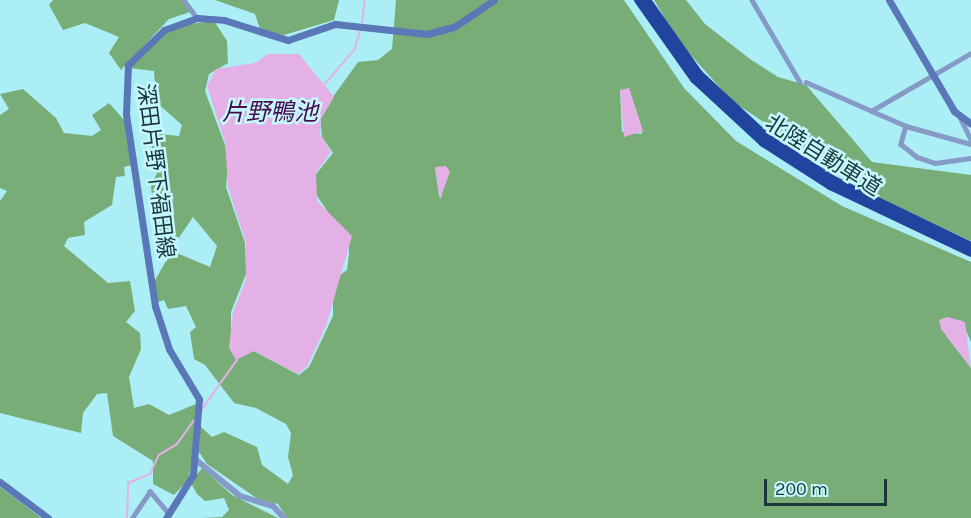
<!DOCTYPE html>
<meta charset="utf-8">
<style>
body{margin:0}
#map{position:relative;width:971px;height:518px;overflow:hidden;background:#abeef5;font-family:Karla,"Noto Sans JP",sans-serif}
div>[style]{position:absolute}
[style*='--x']{left:calc(var(--x)*1px);top:calc(var(--y)*1px);width:calc(var(--w)*1px);rotate:calc(var(--a)*1deg)}
.forest>*{inset:0;background:#78ad78}
.water>*{inset:0;background:#e4b1e7}
.stream>*{height:1.5px;margin:-0.75px;padding:0 0.75px;transform-origin:0.75px;border-radius:0.75px;background:#e4b1e7}
.minor>*{height:4.5px;margin:-2.25px;padding:0 2.25px;transform-origin:2.25px;border-radius:2.25px;background:#859ac6}
.tertiary>*{height:6px;margin:-3px;padding:0 3px;transform-origin:3px;border-radius:3px;background:#859ac6}
.secondary>*{height:7px;margin:-3.5px;padding:0 3.5px;transform-origin:3.5px;border-radius:3.5px;background:#5a77b7}
.motorway>*{height:8px;margin:-4px;padding:0 4px;transform-origin:4px;border-radius:4px;background:#21449f}
span{translate:-50% -50%;white-space:nowrap;text-align:center;line-height:1.15;-webkit-text-stroke:5px #c4f8fe;paint-order:stroke}
.street-label{font-size:22px;color:#1d383b}
.water-label{font-size:24px;color:#490b4e;font-style:italic}
.scale{position:absolute;left:764px;top:479px;width:123px;height:27px;box-sizing:border-box;border:3px solid #1d383b;border-top:0;padding-left:8px;font-size:18px;line-height:21px;white-space:nowrap;color:#1d383b;-webkit-text-stroke:4px #c4f8fe;paint-order:stroke}
</style>
<div id="map">
<div class="forest">
<i style="clip-path:polygon(53px 0,181px 0,193px 11px,169px 19px,121px 70px,109px 53px,119px 37px,85px 23px,63px 30px,49px 5px)"></i>
<i style="clip-path:polygon(215px 0,339px 0,334px 20px,284px 35px,261px 32px,255px 14px)"></i>
<i style="clip-path:polygon(evenodd,396px 0,624px 0,684px 88px,736px 141px,842px 206px,971px 262px,971px 342px,961px 320px,947px 337px,971px 368px,971px 518px,287px 518px,278px 504px,258px 499px,207px 464px,199px 452px,200px 426px,212px 437px,224px 432px,257px 447px,262px 465px,288px 484px,293px 475px,288px 457px,291px 433px,286px 424px,256px 408px,234px 403px,205px 365px,194px 359px,190px 332px,196px 327px,186px 306px,168px 309px,164px 300px,158px 302px,154px 282px,172px 251px,210px 267px,217px 246px,193px 217px,178px 239px,156px 235px,151px 185px,158px 171px,151px 142px,159px 134px,179px 136px,182px 125px,156px 102px,154px 71px,130px 68px,170px 30px,190px 24px,214px 21px,227px 41px,228px 63px,209px 74px,205px 91px,229px 156px,226px 187px,245px 243px,246px 274px,231px 312px,231px 339px,299px 375px,309px 367px,333px 316px,333px 280px,347px 270px,349px 254px,349px 243px,313px 190px,313px 178px,333px 153px,322px 137px,320px 115px,358px 62px,378px 60px,392px 49px,396px 0,620px 90px,630px 91px,642px 134px,622px 132px,620px 90px,396px 0,435px 168px,444px 181px,441px 199px,439px 195px,435px 168px)"></i>
<i style="clip-path:polygon(654px 0,686px 0,705px 24px,750px 59px,778px 77px,806px 85px,872px 162px,971px 175px,971px 241px,877px 197px,732px 101px,679px 42px)"></i>
<i style="clip-path:polygon(23px 89px,56px 118px,64px 133px,92px 136px,101px 130px,92px 115px,109px 103px,125px 121px,132px 165px,124px 167px,125px 176px,116px 177px,112px 205px,84px 222px,85px 235px,68px 238px,64px 246px,108px 283px,130px 281px,135px 311px,126px 322px,140px 333px,141px 349px,129px 377px,134px 408px,149px 404px,169px 415px,196px 404px,192px 464px,188px 480px,174px 495px,153px 484px,153px 461px,113px 436px,107px 393px,97px 394px,83px 413px,81px 433px,0 413px,0 201px,7px 191px,0 188px,0 115px,9px 109px,0 94px)"></i>
<i style="clip-path:polygon(202px 468px,232px 495px,278px 518px,202px 518px,222px 517px,229px 510px,224px 498px,205px 501px,197px 494px,191px 483px)"></i>
<i style="clip-path:polygon(0 487px,11px 495px,41px 518px,0 518px)"></i>
</div>
<div class="water">
<i style="clip-path:polygon(268px 54px,299px 54px,334px 97px,321px 119px,320px 134px,331px 152px,316px 173px,317px 201px,352px 236px,326px 326px,307px 367px,298px 374px,254px 351px,236px 360px,229px 348px,233px 312px,246px 280px,246px 243px,228px 187px,225px 142px,207px 86px,216px 69px,255px 63px)"></i>
<i style="clip-path:polygon(629px 88px,643px 131px,624px 137px,620px 90px)"></i>
<i style="clip-path:polygon(446px 166px,450px 172px,440px 199px,435px 167px)"></i>
<i style="clip-path:polygon(947px 317px,965px 322px,971px 368px,941px 329px,939px 320px)"></i>
</div>
<div class="stream">
<i style="--x:362;--y:23;--w:23;--a:-83"></i>
<i style="--x:324;--y:85;--w:48;--a:-49.3"></i>
<i style="--x:355;--y:49;--w:20;--a:-75"></i>
<i style="--x:200;--y:412;--w:64;--a:-54.6"></i>
<i style="--x:127;--y:518;--w:35;--a:-88"></i>
<i style="--x:128;--y:483;--w:24;--a:-22"></i>
<i style="--x:150;--y:474;--w:21;--a:-65"></i>
<i style="--x:159;--y:455;--w:21;--a:-31"></i>
<i style="--x:177;--y:444;--w:29;--a:-54"></i>
</div>
<div class="minor">
<i style="--x:184;--y:0;--w:22;--a:54"></i>
<i style="--x:752;--y:0;--w:95;--a:59.7"></i>
<i style="--x:806;--y:82;--w:109;--a:23.7"></i>
<i style="--x:906;--y:126;--w:67;--a:15.5"></i>
<i style="--x:871;--y:111;--w:116;--a:-30.1"></i>
<i style="--x:960;--y:117;--w:25;--a:64"></i>
<i style="--x:906;--y:126;--w:19;--a:106"></i>
<i style="--x:901;--y:144;--w:21;--a:39"></i>
<i style="--x:917;--y:157;--w:19;--a:18"></i>
<i style="--x:935;--y:163;--w:36;--a:-8"></i>
<i style="--x:132;--y:518;--w:32;--a:-56"></i>
<i style="--x:150;--y:491;--w:30;--a:50"></i>
</div>
<div class="tertiary">
<i style="--x:195;--y:459;--w:58;--a:39.4"></i>
<i style="--x:240;--y:496;--w:34;--a:17"></i>
<i style="--x:273;--y:506;--w:16;--a:47"></i>
</div>
<div class="secondary">
<i style="--x:889;--y:0;--w:129;--a:59.6"></i>
<i style="--x:954;--y:111;--w:21;--a:37"></i>
<i style="--x:0;--y:482;--w:60;--a:36.9"></i>
<i style="--x:166;--y:518;--w:51;--a:-57.9"></i>
<i style="--x:193;--y:475;--w:76;--a:-85.5"></i>
<i style="--x:199;--y:399;--w:58;--a:-121"></i>
<i style="--x:169;--y:349;--w:45;--a:-108"></i>
<i style="--x:155;--y:306;--w:194;--a:-98.6"></i>
<i style="--x:126;--y:114;--w:49;--a:-87.7"></i>
<i style="--x:128;--y:65;--w:50;--a:-44.2"></i>
<i style="--x:164;--y:30;--w:35;--a:-20"></i>
<i style="--x:197;--y:18;--w:27;--a:4"></i>
<i style="--x:224;--y:20;--w:67;--a:17.4"></i>
<i style="--x:288;--y:40;--w:50;--a:-18.8"></i>
<i style="--x:335;--y:24;--w:93;--a:6.2"></i>
<i style="--x:427;--y:34;--w:28;--a:-15"></i>
<i style="--x:454;--y:27;--w:48;--a:-34"></i>
</div>
<div class="motorway">
<i style="--x:638;--y:0;--w:97;--a:54.7"></i>
<i style="--x:694;--y:79;--w:94;--a:42.8"></i>
<i style="--x:763;--y:143;--w:80;--a:32.7"></i>
<i style="--x:830;--y:186;--w:156;--a:25.4"></i>
<i style="--x:647;--y:0;--w:90;--a:54.9"></i>
<i style="--x:699;--y:74;--w:94;--a:42.8"></i>
<i style="--x:768;--y:138;--w:76;--a:32.6"></i>
<i style="--x:832;--y:179;--w:154;--a:25.7"></i>
</div>
<div class="street-label">
<span style="left:823px;top:156px;rotate:32deg">北陸自動車道</span>
<span style="left:155px;top:171px;rotate:83deg">深田片野下福田線</span>
</div>
<div class="water-label">
<span style="left:270px;top:113px">片野鴨池</span>
</div>
<div class="scale">200 m</div>
</div>
